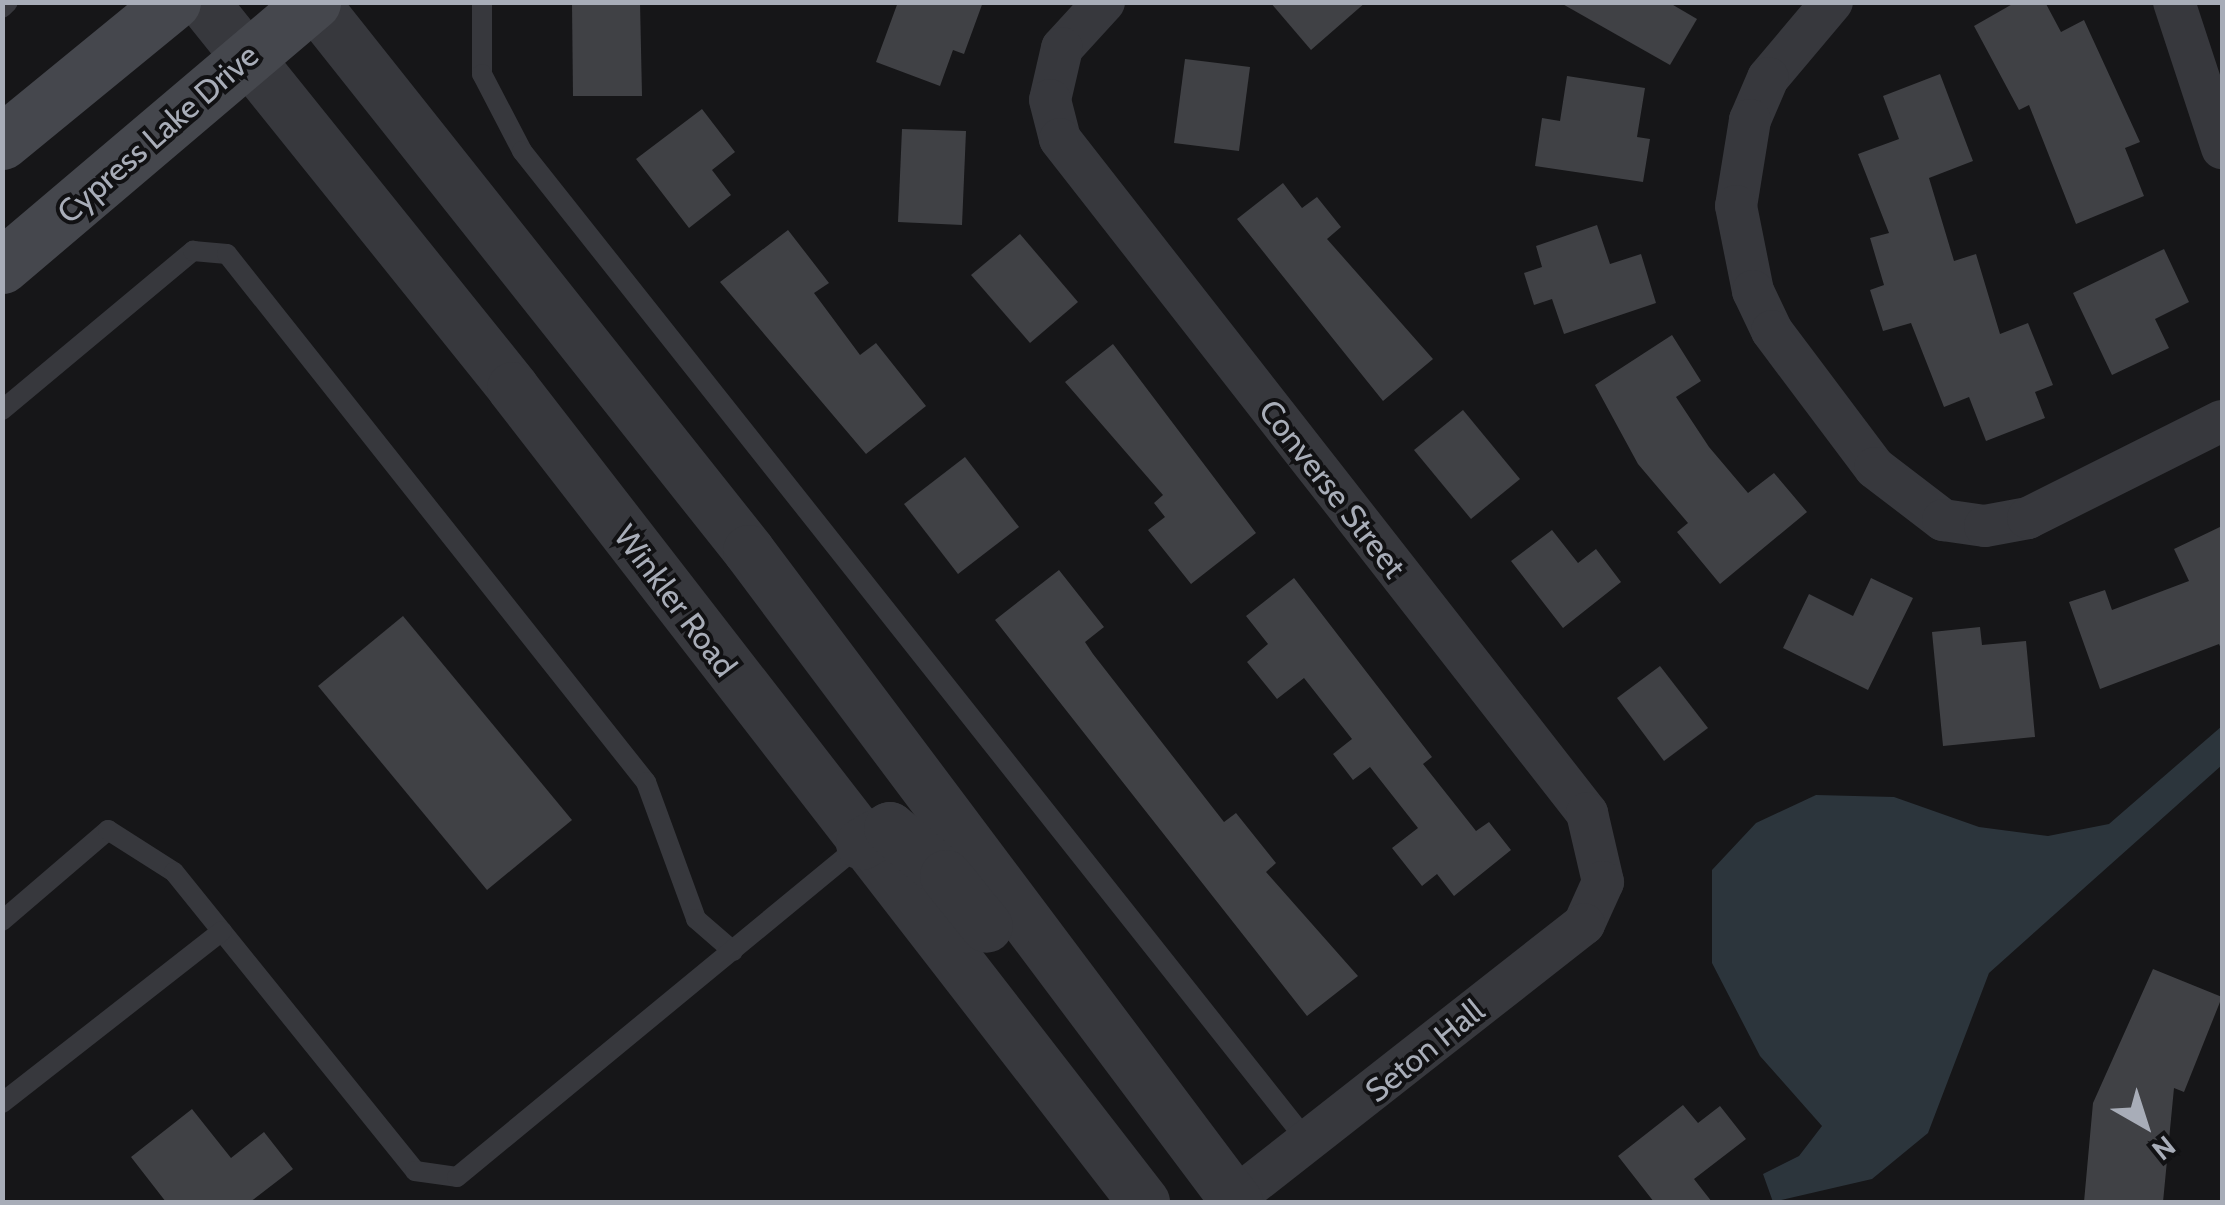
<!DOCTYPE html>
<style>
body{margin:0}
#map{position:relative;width:2225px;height:1205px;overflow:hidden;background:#161618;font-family:Cabin,sans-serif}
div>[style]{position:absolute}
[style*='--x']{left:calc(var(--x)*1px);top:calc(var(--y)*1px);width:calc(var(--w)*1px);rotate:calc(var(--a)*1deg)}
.water>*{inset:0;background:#2c353c}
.building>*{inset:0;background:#404145}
.service>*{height:20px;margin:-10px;padding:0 10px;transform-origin:10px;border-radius:10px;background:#37383d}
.minor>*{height:42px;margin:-21px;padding:0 21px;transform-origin:21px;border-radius:21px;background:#37383d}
.tertiary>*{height:52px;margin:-26px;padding:0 26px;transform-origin:26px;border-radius:26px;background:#37383d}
.secondary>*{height:55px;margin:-27.5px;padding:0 27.5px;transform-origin:27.5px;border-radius:27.5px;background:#45474d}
span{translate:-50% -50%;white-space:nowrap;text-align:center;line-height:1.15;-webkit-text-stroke:8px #111113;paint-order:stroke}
.street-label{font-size:32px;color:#a8adb8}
.frame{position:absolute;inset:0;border:5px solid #a8adb8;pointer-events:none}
.north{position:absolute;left:2095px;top:1075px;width:100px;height:100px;-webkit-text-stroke:8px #111113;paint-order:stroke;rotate:141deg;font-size:28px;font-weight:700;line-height:40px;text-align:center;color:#a8adb8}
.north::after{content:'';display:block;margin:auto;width:35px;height:45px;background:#a8adb8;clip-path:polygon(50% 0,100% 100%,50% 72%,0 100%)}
</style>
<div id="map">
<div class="water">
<i style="clip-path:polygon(2222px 726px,2222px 765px,1989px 973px,1928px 1133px,1872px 1179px,1773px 1202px,1763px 1174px,1799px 1156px,1822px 1126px,1760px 1056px,1712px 963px,1712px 870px,1756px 823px,1816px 795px,1894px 797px,1979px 827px,2048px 836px,2109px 824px)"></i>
</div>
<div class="building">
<i style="clip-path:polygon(640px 2px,642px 96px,573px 96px,572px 3px)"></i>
<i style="clip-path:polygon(898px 2px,983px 2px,964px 54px,953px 50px,940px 86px,876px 62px)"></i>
<i style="clip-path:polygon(1270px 2px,1366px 2px,1311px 50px)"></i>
<i style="clip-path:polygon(1559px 2px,1668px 2px,1697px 19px,1670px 65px)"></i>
<i style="clip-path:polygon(2016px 2px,2045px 2px,2061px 32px,2084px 20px,2140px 142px,2125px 148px,2144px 196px,2076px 224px,2029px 105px,2019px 110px,1974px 26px)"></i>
<i style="clip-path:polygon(1185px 59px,1250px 67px,1239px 151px,1174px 143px)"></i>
<i style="clip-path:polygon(1940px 74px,1973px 161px,1929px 178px,1954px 261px,1976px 254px,2000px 334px,2028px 323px,2053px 385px,2035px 392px,2045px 418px,1986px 441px,1969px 397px,1944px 407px,1911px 323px,1883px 331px,1870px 290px,1884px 285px,1870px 238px,1889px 233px,1858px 154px,1899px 139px,1883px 96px)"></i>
<i style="clip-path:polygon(1567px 76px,1645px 88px,1637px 137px,1650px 139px,1643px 182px,1535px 166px,1542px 118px,1560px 121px)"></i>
<i style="clip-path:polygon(702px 109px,735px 152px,712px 170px,731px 195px,689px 228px,636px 159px)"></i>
<i style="clip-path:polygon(902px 129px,966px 131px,962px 225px,898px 222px)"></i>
<i style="clip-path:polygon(1283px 183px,1302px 208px,1317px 197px,1341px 227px,1327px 239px,1433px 359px,1383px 401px,1237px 219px)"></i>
<i style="clip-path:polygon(1597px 225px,1610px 264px,1641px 254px,1656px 303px,1564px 334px,1552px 299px,1534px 305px,1524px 273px,1542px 267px,1536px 246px)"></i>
<i style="clip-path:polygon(788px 230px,829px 283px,814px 293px,860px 355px,876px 343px,926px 406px,866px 454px,720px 282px)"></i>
<i style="clip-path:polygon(1020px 234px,1078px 302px,1030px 343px,971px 275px)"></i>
<i style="clip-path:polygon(2164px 249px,2189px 302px,2155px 319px,2169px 348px,2112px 375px,2073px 293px)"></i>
<i style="clip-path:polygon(1672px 335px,1701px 381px,1676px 397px,1709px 447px,1748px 493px,1774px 473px,1807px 512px,1720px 584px,1677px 532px,1688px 523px,1638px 464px,1595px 385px)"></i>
<i style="clip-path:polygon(1113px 344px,1256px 533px,1191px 584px,1148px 530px,1165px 517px,1154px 503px,1163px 495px,1065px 382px)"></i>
<i style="clip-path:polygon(1463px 410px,1520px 479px,1471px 519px,1414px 450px)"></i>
<i style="clip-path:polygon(965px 457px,1019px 527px,958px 574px,904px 504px)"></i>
<i style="clip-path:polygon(2222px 526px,2222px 651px,2219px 644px,2100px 689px,2069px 602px,2105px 590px,2112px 610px,2189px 581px,2174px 549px)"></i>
<i style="clip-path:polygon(1552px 530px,1578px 563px,1596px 549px,1621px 582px,1563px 628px,1511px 561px)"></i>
<i style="clip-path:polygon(1059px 570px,1104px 627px,1085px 642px,1093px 654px,1224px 822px,1236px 813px,1276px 863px,1266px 872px,1358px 976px,1307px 1016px,995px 620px)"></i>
<i style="clip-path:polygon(1294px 578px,1432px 757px,1423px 764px,1476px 831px,1489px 822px,1511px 850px,1454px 896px,1437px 874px,1422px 886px,1392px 848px,1418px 828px,1370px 767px,1353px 780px,1333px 754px,1352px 739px,1304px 678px,1277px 699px,1247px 662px,1268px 644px,1246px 616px)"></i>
<i style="clip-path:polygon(1871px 578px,1913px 598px,1868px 690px,1783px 648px,1809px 594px,1853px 616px)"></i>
<i style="clip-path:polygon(403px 616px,572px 820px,487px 890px,318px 686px)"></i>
<i style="clip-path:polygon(1980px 627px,1982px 645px,2026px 641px,2035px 737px,1943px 746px,1932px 632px)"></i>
<i style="clip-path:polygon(1660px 666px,1708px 728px,1664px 761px,1617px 698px)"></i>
<i style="clip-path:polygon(2153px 969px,2222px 997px,2184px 1092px,2174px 1088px,2163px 1202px,2084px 1202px,2093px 1103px)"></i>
<i style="clip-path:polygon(1683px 1105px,1698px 1123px,1720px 1106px,1746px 1139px,1694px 1179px,1712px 1202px,1654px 1202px,1618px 1156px)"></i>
<i style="clip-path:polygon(192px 1109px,231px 1158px,264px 1132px,293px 1169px,250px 1202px,166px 1202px,131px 1157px)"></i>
</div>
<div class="service">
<i style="--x:482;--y:2;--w:72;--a:90"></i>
<i style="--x:482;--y:74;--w:87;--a:62.5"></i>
<i style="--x:522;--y:151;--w:1265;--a:51.58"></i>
<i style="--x:2;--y:8;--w:8;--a:-45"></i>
<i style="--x:2;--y:410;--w:249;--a:-39.8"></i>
<i style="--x:193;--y:251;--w:34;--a:5"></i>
<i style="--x:227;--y:254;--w:674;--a:51.57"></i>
<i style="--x:646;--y:782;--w:146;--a:69.9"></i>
<i style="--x:696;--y:919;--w:49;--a:40.9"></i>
<i style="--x:2;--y:921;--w:140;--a:-40.6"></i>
<i style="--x:108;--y:830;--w:78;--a:32.5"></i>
<i style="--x:174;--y:872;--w:384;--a:51.1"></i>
<i style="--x:415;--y:1171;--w:42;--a:8.1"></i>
<i style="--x:457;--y:1177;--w:522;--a:-39.48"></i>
<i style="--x:2;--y:1103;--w:279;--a:-38"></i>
</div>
<div class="minor">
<i style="--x:1104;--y:2;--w:62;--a:132.4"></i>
<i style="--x:1062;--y:48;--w:53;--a:103"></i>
<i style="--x:1050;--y:100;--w:40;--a:75.6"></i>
<i style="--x:1060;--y:139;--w:856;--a:51.98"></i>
<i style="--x:1587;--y:813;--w:71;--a:76.9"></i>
<i style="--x:1603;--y:882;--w:46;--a:114.3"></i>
<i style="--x:1584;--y:924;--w:451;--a:141.9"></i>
<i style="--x:1832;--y:2;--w:99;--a:130.1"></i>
<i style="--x:1768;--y:78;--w:46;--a:113.2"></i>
<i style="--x:1750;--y:120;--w:87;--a:99.2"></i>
<i style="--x:1736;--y:206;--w:87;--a:78.7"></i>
<i style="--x:1753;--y:291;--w:44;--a:64.6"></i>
<i style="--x:1772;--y:331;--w:171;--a:53.1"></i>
<i style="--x:1875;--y:468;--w:86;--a:37.4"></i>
<i style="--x:1943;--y:520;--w:42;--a:8.1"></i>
<i style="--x:1985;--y:526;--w:44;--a:-10.5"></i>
<i style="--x:2028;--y:518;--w:217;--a:-26.6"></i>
<i style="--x:2174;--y:2;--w:154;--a:71.8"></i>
</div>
<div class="tertiary">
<i style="--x:203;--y:2;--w:495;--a:51.2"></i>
<i style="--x:513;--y:388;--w:1030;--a:52.22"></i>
<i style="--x:313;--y:2;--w:701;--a:51.54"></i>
<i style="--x:749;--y:551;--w:814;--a:53.14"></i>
<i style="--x:862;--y:844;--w:32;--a:-30"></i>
<i style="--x:890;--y:828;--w:74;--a:40.6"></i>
<i style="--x:946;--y:876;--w:65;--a:51.2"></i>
</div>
<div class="secondary">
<i style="--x:2;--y:142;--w:221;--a:-39.3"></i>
<i style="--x:2;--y:266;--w:408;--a:-40.3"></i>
</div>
<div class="street-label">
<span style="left:158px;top:134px;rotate:-41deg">Cypress Lake Drive</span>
<span style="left:1332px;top:489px;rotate:52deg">Converse Street</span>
<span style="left:675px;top:601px;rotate:53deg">Winkler Road</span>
<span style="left:1425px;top:1051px;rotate:-39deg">Seton Hall</span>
</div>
<div class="frame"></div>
<div class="north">N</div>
</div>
